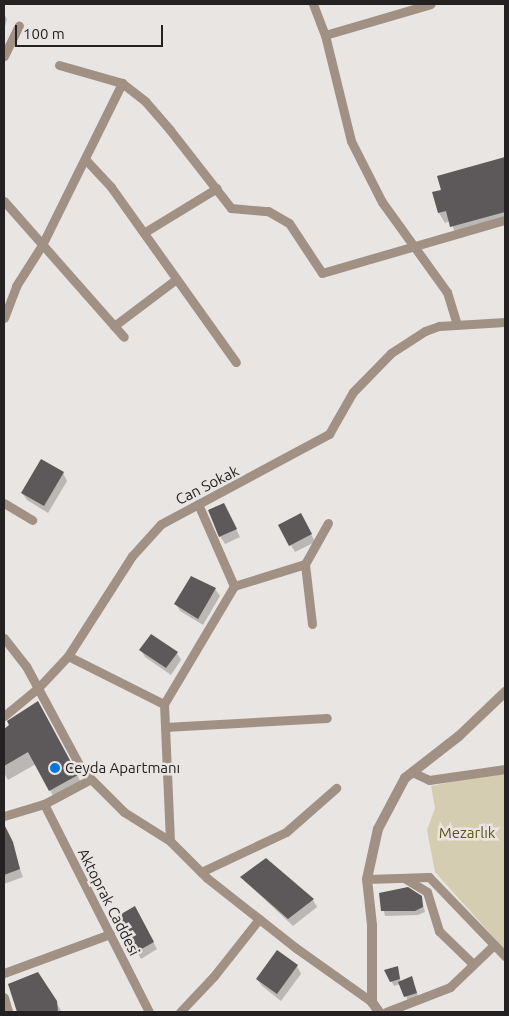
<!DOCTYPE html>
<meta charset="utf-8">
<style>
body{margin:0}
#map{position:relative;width:509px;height:1016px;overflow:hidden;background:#e9e5e3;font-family:Ubuntu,sans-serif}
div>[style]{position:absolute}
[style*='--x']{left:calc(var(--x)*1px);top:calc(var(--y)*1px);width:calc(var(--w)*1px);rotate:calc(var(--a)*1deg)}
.green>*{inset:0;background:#d5cdb1}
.shadow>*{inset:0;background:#0003}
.building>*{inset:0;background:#5d595a}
.minor>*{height:9px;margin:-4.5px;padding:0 4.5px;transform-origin:4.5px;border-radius:4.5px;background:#a09184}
.tertiary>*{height:10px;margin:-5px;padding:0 5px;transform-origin:5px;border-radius:5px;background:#a09184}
.dots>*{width:14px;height:14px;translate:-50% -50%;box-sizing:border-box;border:2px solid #e9e5e3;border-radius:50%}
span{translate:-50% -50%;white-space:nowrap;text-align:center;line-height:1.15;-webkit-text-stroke:5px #e9e5e3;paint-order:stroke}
.street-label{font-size:15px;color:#232121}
.poi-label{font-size:15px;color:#232121}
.left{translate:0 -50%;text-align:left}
.park-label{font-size:15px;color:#65520b}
.frame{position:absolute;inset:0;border:5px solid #232121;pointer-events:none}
.scale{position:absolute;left:15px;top:25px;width:148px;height:22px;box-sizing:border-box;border:2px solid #232121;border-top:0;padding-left:6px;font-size:15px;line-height:18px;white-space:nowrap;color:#232121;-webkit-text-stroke:4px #e9e5e3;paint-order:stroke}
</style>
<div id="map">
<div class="green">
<i style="clip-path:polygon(505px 771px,505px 950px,435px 872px,427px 830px,435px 808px,431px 786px)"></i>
</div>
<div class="shadow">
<i style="clip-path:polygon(4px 14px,7px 19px,4px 30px)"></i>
<i style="clip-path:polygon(505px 158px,505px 223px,457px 236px,450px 221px,445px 223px,439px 213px,434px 193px,442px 190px,438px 177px)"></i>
<i style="clip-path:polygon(63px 473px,67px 481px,48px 513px,27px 500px,22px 493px)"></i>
<i style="clip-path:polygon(228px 512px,240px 537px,225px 544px,220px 536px)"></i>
<i style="clip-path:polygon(305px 522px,315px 542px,295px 552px,291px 545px)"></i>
<i style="clip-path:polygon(191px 577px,215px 589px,220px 596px,203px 625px,180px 611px,176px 604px)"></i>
<i style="clip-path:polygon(141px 650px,177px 653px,181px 660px,171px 675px,145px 657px)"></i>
<i style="clip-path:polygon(45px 715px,84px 788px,57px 803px,36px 764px,8px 780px,4px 773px,4px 730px)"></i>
<i style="clip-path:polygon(4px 826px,23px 877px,4px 884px)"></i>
<i style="clip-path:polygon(242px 878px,313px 900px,317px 907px,293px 926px)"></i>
<i style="clip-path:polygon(380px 894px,421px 897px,425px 912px,418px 915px,385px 916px)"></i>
<i style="clip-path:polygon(135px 908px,157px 949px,141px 959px,118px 917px)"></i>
<i style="clip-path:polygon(297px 966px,301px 974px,281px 1001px,262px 986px,257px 979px)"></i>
<i style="clip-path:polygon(397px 967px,401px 982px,411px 977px,419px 998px,408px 1001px,401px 984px,394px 986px,385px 970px)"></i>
<i style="clip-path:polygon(10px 984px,56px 1002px,62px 1012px,19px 1012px)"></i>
</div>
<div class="building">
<i style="clip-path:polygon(505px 157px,505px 212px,450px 227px,446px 211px,438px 213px,432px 192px,441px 190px,437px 176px)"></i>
<i style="clip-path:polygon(41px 459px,64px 472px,44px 506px,21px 493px)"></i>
<i style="clip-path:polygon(224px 503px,237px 529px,219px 537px,208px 510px)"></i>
<i style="clip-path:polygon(301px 513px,312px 534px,289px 546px,278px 525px)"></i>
<i style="clip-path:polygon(191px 576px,216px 588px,198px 619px,174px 604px)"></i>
<i style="clip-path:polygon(151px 634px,178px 652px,166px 668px,139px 650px)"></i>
<i style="clip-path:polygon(38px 701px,78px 775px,49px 791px,28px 752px,4px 766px,4px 729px,9px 725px,7px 721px)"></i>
<i style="clip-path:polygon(4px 824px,13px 842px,20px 869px,4px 875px)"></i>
<i style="clip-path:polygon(266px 858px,314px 899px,288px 919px,240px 877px)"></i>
<i style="clip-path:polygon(408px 887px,422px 896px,423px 907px,415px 911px,381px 911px,379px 893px)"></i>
<i style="clip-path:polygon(135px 906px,154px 942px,136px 952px,116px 917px)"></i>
<i style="clip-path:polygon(277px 950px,298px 965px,277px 994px,256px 979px)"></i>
<i style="clip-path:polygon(398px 966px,400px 979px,390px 982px,384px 970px)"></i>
<i style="clip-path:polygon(38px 972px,57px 1001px,58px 1012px,17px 1012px,8px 984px)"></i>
<i style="clip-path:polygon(412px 976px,417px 993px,404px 997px,398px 982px)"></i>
</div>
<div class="minor">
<i style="--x:313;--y:4;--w:33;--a:69"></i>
<i style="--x:325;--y:35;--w:109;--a:76.2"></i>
<i style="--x:351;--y:141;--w:68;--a:63.1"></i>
<i style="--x:382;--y:202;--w:111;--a:54.2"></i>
<i style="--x:447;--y:292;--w:34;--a:73"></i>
<i style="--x:325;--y:35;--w:110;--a:-16.3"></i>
<i style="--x:4;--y:56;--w:34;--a:-64"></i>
<i style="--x:59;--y:65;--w:66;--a:15.9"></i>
<i style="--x:122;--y:83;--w:29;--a:38"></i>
<i style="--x:145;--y:101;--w:38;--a:49"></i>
<i style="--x:170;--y:130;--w:99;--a:52"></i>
<i style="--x:231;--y:208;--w:37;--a:5"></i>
<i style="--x:268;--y:211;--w:24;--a:30"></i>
<i style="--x:289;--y:223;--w:60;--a:56.6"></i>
<i style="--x:322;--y:273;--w:191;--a:-16.2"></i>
<i style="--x:85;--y:159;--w:38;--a:47"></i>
<i style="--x:111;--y:187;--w:215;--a:54.5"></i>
<i style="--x:4;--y:201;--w:181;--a:48.6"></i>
<i style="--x:145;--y:232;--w:84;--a:-31.4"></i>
<i style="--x:4;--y:318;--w:34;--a:-69"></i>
<i style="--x:16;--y:286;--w:49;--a:-57.6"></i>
<i style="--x:42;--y:245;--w:181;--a:-63.7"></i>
<i style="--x:114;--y:326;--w:76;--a:-37"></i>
<i style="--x:4;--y:503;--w:33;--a:31"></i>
<i style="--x:198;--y:504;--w:90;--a:66.3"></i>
<i style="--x:312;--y:624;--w:60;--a:-96.7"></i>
<i style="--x:305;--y:564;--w:47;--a:-60.7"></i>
<i style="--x:4;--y:638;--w:36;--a:52"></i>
<i style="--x:26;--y:666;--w:118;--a:61.7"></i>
<i style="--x:82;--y:770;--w:59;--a:45"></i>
<i style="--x:124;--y:812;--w:54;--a:32.2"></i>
<i style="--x:170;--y:841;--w:52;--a:45"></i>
<i style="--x:207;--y:878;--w:113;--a:38.2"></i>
<i style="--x:296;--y:948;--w:93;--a:35.4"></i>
<i style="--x:68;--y:656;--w:107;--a:26.6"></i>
<i style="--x:4;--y:716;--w:44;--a:-39.5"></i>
<i style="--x:38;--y:688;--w:44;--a:-46.8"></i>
<i style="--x:68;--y:656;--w:119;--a:-57.4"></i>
<i style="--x:132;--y:556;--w:43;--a:-47.8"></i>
<i style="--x:161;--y:524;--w:191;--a:-28.2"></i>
<i style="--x:329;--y:434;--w:48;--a:-60.3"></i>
<i style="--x:353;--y:392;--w:54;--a:-45.7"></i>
<i style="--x:391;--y:353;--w:40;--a:-32.9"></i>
<i style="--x:425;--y:331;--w:15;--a:-20"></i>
<i style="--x:439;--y:326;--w:66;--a:-3.5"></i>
<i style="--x:165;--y:727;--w:162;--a:-3.2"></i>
<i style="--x:412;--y:772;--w:19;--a:25"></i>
<i style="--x:429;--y:780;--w:77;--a:-8.2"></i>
<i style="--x:44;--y:804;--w:233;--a:63.2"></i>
<i style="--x:4;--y:816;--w:42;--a:-16.7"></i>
<i style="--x:44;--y:804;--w:53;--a:-28"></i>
<i style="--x:170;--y:841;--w:137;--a:-92.5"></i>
<i style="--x:164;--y:704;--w:137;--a:-59.3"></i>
<i style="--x:234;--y:586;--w:74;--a:-17.2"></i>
<i style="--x:201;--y:872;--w:94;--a:-25.2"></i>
<i style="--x:286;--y:832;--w:67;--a:-41.3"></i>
<i style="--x:404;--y:878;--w:27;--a:31"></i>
<i style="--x:427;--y:892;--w:41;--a:72.9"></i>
<i style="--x:439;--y:931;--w:47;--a:44.1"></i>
<i style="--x:367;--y:879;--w:62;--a:-1.8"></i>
<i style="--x:429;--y:877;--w:110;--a:46.1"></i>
<i style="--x:4;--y:973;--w:113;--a:-20.2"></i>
<i style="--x:180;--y:1012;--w:50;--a:-46.6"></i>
<i style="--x:214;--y:976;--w:73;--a:-51.7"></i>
<i style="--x:386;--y:1012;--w:69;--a:-21.3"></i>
<i style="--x:450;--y:987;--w:61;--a:-43.7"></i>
</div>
<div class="tertiary">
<i style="--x:4;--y:998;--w:15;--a:74"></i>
<i style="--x:379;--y:1012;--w:12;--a:-125"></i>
<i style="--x:372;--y:1002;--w:77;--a:-90"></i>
<i style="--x:372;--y:925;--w:46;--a:-96.2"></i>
<i style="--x:367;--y:879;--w:51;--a:-77.6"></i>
<i style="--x:378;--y:829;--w:58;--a:-62.1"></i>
<i style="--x:405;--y:778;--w:68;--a:-37.9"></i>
<i style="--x:459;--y:736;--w:64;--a:-43.7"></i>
</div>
<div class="dots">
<i style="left:55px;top:768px;background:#0077de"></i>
</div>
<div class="street-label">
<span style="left:207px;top:485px;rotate:-27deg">Can Sokak</span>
<span style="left:109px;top:902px;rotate:63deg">Aktoprak Caddesi</span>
</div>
<div class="poi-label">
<span class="left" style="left:65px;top:768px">Ceyda Apartmanı</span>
</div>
<div class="park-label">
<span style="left:467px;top:833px">Mezarlık</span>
</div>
<div class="frame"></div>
<div class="scale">100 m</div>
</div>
